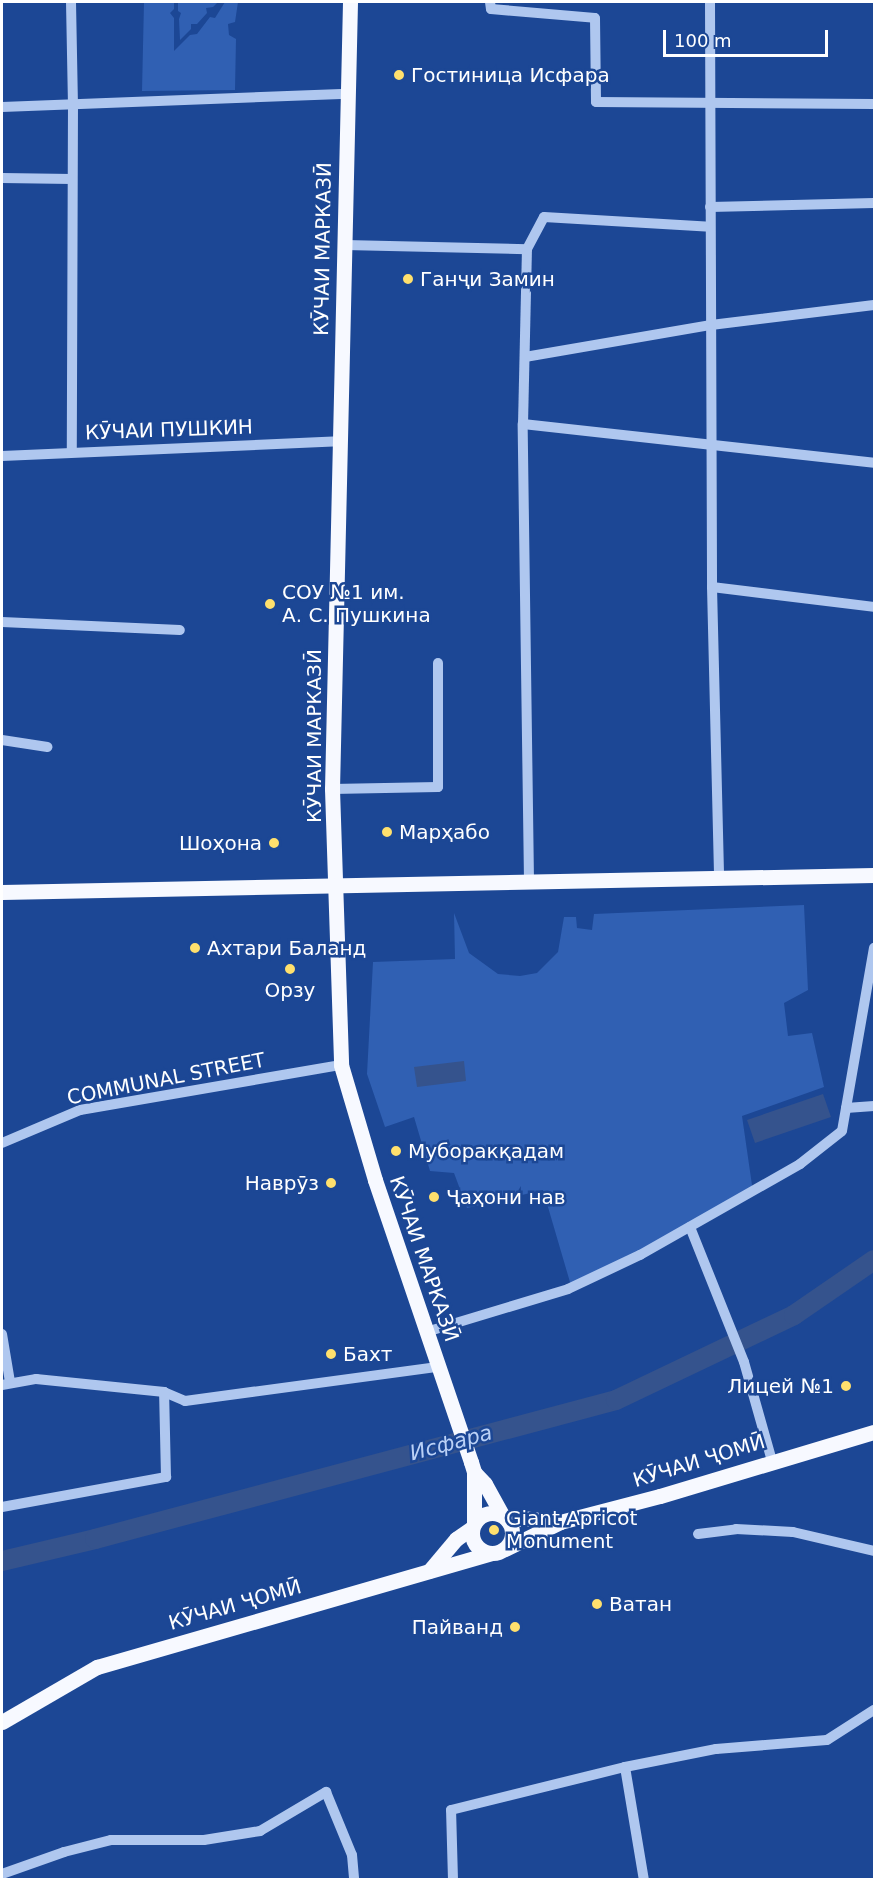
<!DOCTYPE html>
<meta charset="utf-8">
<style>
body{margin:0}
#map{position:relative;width:876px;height:1881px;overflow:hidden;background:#1c4795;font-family:"DejaVu Sans",sans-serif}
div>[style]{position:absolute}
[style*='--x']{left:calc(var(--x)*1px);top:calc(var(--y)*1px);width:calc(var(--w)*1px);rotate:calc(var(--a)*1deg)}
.green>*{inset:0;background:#3060b3}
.water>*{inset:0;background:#35538d}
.river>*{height:20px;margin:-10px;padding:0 10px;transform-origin:10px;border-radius:10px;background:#35538d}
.minor>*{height:10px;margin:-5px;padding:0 5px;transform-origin:5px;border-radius:5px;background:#afc7ef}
.major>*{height:15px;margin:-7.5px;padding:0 7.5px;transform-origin:7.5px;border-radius:7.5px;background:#f7f9ff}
.major>.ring{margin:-7.5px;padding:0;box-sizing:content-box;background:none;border:15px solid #f7f9ff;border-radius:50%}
.dots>*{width:16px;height:16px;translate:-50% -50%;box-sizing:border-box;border:3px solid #1c4795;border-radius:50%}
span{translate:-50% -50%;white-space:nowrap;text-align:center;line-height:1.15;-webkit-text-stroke:5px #1c4795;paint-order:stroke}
.poi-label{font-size:20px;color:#fff}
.left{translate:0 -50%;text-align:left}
.right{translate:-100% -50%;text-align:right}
.street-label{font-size:20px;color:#fff}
.water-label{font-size:21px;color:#bbd1f6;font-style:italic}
.frame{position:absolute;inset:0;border:3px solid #fff;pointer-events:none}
.scale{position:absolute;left:663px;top:30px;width:165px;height:27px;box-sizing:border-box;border:3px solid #fff;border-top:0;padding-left:8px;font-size:18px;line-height:21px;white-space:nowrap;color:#fff;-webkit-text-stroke:4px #1c4795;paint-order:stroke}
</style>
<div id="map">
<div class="green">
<i style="clip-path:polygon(144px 2px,174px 2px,174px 9px,170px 13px,174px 18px,174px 51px,190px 35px,197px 34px,210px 17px,215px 18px,225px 2px,238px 2px,235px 22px,228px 24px,229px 35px,236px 39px,235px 90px,142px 91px)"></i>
<i style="clip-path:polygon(178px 2px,218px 2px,213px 7px,206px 8px,207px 13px,197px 24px,191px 24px,191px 29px,180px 40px,179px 19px,181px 13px,178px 11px)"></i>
<i style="clip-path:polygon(804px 905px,808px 990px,784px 1003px,788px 1036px,812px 1033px,824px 1087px,742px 1116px,753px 1192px,572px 1289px,543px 1190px,467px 1208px,454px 1173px,430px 1171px,414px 1117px,385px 1127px,367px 1074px,373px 962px,455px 959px,454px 913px,469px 953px,498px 974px,520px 976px,537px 973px,558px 952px,564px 917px,576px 917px,577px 928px,592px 930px,594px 914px)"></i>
</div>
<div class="water">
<i style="clip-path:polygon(464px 1061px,466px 1081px,417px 1087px,414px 1067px)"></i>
<i style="clip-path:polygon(823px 1094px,831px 1117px,755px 1143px,747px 1120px)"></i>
</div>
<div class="river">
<i style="--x:2;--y:1561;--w:96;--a:-13.3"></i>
<i style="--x:95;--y:1539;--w:539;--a:-14.94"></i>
<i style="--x:616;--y:1400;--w:197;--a:-25.5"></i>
<i style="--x:794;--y:1315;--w:97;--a:-34.5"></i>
</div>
<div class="minor">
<i style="--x:71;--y:2;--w:101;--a:88.9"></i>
<i style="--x:73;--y:103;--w:349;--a:90.2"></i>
<i style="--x:490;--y:2;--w:7;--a:82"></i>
<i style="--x:491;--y:9;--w:104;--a:4.9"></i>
<i style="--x:595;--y:18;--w:84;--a:89.3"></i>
<i style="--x:596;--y:102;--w:278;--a:0.4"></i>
<i style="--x:710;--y:2;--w:585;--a:89.8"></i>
<i style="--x:712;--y:587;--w:291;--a:88.6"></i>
<i style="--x:2;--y:107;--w:346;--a:-2.2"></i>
<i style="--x:2;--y:178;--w:70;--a:0.8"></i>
<i style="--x:710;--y:207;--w:164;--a:-1.4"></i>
<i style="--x:345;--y:245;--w:182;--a:1.3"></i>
<i style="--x:525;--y:357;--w:189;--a:-9.8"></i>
<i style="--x:711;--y:325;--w:164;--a:-7"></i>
<i style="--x:523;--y:424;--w:353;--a:6.3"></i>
<i style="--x:2;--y:456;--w:337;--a:-2.5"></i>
<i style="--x:712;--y:587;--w:163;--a:7"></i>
<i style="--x:2;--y:622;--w:178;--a:2.6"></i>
<i style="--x:2;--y:740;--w:46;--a:8.8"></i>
<i style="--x:332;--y:789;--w:106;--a:-1.1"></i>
<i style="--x:438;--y:787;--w:124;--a:-90"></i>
<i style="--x:529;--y:881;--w:457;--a:-90.8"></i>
<i style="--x:523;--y:424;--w:175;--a:-88.7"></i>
<i style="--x:527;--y:249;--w:36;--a:-62"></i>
<i style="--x:544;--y:217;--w:166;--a:3.4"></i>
<i style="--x:846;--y:1108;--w:28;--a:-4"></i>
<i style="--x:2;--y:1143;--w:85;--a:-22.9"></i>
<i style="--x:80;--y:1110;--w:265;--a:-9.8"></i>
<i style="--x:690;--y:1227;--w:145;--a:68.2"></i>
<i style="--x:744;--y:1362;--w:103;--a:74.2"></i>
<i style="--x:426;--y:1332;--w:148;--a:-16.8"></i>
<i style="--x:568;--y:1289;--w:80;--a:-25.3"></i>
<i style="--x:640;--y:1255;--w:184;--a:-29.6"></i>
<i style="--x:800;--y:1164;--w:53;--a:-38.2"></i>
<i style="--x:842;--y:1131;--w:186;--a:-80.1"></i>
<i style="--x:2;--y:1334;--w:49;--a:80.5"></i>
<i style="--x:2;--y:1385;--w:35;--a:-10"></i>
<i style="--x:36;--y:1379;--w:129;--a:5.8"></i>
<i style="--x:164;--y:1392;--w:23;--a:23"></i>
<i style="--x:185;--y:1401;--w:255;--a:-7.7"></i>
<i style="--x:2;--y:1507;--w:167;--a:-10.4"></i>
<i style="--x:166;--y:1477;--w:85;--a:-91.3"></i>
<i style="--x:698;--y:1534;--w:38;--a:-7"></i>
<i style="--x:736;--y:1529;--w:57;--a:3"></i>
<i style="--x:793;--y:1532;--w:83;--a:13.2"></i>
<i style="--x:625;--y:1767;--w:115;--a:80.5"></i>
<i style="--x:2;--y:1874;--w:66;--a:-19.5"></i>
<i style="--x:64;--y:1852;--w:49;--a:-14.3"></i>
<i style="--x:111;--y:1840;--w:93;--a:0"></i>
<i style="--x:204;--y:1840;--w:57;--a:-9.1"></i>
<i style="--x:260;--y:1831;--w:77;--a:-30.6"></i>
<i style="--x:326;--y:1792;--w:68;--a:67.6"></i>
<i style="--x:352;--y:1855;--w:25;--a:85"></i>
<i style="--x:453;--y:1880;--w:70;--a:-91.6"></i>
<i style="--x:451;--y:1810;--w:179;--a:-13.9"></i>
<i style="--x:625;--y:1767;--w:93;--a:-11.2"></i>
<i style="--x:716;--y:1749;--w:111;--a:-4.6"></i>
<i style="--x:827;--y:1740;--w:56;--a:-32.6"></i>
</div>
<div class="major">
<i style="--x:350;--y:2;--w:787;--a:91.31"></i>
<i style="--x:332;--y:789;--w:276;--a:88.1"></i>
<i style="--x:341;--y:1065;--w:120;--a:73.5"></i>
<i style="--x:375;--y:1180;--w:298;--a:71.2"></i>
<i style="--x:471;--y:1462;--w:10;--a:73"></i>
<i style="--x:474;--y:1472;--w:52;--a:90"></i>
<i style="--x:2;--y:892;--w:872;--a:-1.12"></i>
<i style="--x:474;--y:1472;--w:16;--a:47"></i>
<i style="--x:485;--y:1484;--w:35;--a:61"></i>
<i class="ring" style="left:472px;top:1513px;width:25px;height:25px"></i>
<i style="--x:509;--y:1522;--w:13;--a:-18"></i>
<i style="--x:521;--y:1518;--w:39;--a:6"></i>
<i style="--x:505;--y:1549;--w:61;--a:-26.1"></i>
<i style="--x:560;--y:1522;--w:103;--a:-14.6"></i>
<i style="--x:660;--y:1496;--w:223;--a:-16.7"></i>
<i style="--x:429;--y:1571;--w:42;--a:-49.8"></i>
<i style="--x:456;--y:1539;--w:19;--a:-35"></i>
<i style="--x:2;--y:1722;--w:110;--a:-30.1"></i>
<i style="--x:97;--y:1667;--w:410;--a:-16.1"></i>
</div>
<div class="dots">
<i style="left:399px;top:75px;background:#ffe06d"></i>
<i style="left:408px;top:279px;background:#ffe06d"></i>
<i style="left:270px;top:604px;background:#ffe06d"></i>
<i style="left:387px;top:832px;background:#ffe06d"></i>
<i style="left:274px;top:843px;background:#ffe06d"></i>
<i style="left:195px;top:948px;background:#ffe06d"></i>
<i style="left:290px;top:969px;background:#ffe06d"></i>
<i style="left:396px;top:1151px;background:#ffe06d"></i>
<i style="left:331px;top:1183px;background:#ffe06d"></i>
<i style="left:434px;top:1197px;background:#ffe06d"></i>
<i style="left:331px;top:1354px;background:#ffe06d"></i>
<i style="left:846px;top:1386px;background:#ffe06d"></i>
<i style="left:494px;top:1530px;background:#ffe06d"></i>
<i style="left:597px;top:1604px;background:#ffe06d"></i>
<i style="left:515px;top:1627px;background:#ffe06d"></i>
</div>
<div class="poi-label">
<span class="left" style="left:411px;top:75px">Гостиница Исфара</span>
<span class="left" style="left:420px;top:279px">Ганҷи Замин</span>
<span class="left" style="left:282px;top:604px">СОУ №1 им.<br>А. С. Пушкина</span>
<span class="left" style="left:399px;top:832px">Марҳабо</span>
<span class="right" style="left:262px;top:843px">Шоҳона</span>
<span class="left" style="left:207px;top:948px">Ахтари Баланд</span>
<span style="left:290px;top:990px">Орзу</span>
<span class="left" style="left:408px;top:1151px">Муборакқадам</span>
<span class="right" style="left:319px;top:1183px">Наврӯз</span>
<span class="left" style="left:446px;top:1197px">Ҷаҳони нав</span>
<span class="left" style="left:343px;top:1354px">Бахт</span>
<span class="right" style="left:834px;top:1386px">Лицей №1</span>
<span class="left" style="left:506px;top:1530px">Giant Apricot<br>Monument</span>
<span class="left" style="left:609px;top:1604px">Ватан</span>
<span class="right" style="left:503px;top:1627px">Пайванд</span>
</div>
<div class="street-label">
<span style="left:323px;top:249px;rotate:-89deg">КӮЧАИ МАРКАЗӢ</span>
<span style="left:169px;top:430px;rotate:-2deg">КӮЧАИ ПУШКИН</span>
<span style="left:314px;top:736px;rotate:-90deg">КӮЧАИ МАРКАЗӢ</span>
<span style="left:166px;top:1079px;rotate:-11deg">COMMUNAL STREET</span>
<span style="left:424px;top:1259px;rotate:71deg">КӮЧАИ МАРКАЗӢ</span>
<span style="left:699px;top:1461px;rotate:-17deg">КӮЧАИ ҶОМӢ</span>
<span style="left:235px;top:1605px;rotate:-16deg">КӮЧАИ ҶОМӢ</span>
</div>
<div class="water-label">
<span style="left:451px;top:1443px;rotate:-15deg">Исфара</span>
</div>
<div class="frame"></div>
<div class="scale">100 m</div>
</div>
